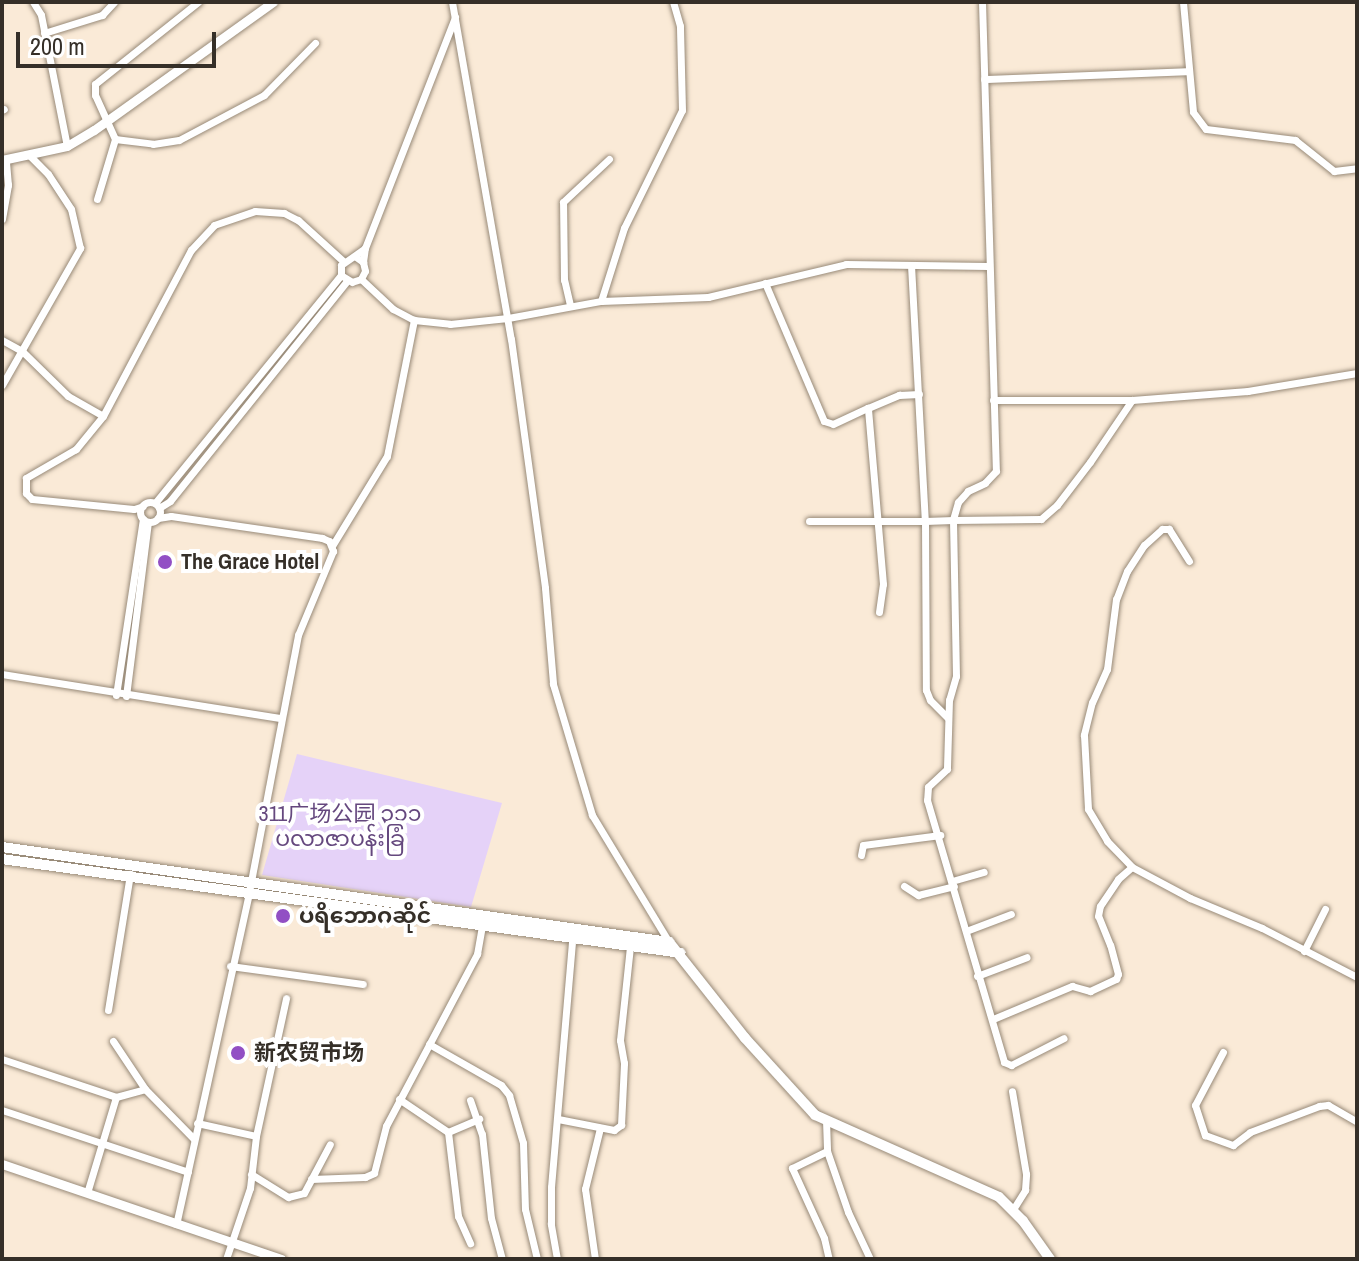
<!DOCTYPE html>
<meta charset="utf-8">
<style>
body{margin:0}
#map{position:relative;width:1359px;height:1261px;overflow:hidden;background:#faead7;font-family:"Archivo Narrow","Noto Sans SC","Noto Sans Myanmar",sans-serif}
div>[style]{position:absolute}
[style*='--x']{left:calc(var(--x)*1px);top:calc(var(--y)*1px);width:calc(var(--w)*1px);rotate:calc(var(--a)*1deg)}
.green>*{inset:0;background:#e5d2f8}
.roads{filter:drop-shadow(0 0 2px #988a78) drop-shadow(0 0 2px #988a78)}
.minor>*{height:7px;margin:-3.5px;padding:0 3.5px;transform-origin:3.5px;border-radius:3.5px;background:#fff}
.minor>.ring{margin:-3.5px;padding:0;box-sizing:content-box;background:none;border:7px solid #fff;border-radius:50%}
.tertiary>*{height:9px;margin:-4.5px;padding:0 4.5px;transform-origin:4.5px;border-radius:4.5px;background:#fff}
.secondary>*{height:10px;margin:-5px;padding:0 5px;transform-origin:5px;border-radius:5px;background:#fff}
.dots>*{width:22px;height:22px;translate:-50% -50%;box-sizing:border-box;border:4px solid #fff;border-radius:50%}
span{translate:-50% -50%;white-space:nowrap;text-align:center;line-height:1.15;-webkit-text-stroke:8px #fff;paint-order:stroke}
.poi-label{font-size:22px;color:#352f28;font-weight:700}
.left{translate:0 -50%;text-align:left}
.park-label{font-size:22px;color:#65487e}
.frame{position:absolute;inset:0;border:4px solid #352f28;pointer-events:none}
.scale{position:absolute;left:16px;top:32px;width:200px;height:36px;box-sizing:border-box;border:4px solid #352f28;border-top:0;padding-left:10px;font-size:24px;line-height:28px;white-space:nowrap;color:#352f28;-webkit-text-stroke:6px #fff;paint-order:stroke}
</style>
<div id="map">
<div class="green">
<i style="clip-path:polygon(297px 754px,502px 803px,471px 907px,262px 875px)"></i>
</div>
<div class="roads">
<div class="minor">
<i style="--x:33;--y:2;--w:15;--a:58"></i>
<i style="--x:41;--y:15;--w:134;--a:78.8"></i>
<i style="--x:452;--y:2;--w:342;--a:80.1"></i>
<i style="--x:511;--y:339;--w:251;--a:82.2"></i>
<i style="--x:545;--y:588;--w:96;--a:85.2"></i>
<i style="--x:553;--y:684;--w:137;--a:73.4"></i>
<i style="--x:592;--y:815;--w:149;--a:58.8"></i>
<i style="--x:982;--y:2;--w:469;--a:88.3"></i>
<i style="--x:996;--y:471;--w:16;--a:133"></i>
<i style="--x:985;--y:483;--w:19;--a:155"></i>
<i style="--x:968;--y:491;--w:15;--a:132"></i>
<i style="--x:958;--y:502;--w:19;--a:106"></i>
<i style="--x:953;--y:520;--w:88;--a:-0.7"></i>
<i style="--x:1041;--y:519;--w:21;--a:-41"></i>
<i style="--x:1057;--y:505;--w:54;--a:-52.5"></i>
<i style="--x:1090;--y:462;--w:75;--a:-55.9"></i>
<i style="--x:1183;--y:2;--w:110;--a:84.8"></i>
<i style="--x:1193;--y:112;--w:21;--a:53"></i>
<i style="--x:1206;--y:129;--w:90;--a:7"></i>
<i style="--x:1295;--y:140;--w:50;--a:38.5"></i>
<i style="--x:1334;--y:171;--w:23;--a:-7"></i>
<i style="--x:44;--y:33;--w:61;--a:-17.2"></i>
<i style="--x:102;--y:15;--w:18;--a:-47"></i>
<i style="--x:984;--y:79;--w:205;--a:-2.2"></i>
<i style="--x:2;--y:110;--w:2;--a:-27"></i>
<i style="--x:115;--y:139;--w:38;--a:7"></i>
<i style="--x:153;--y:144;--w:26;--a:-9"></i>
<i style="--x:179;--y:140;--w:96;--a:-27.9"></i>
<i style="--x:264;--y:95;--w:73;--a:-45.6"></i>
<i style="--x:97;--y:199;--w:63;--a:-73.3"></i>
<i style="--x:115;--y:139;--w:48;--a:-114.4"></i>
<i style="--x:95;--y:95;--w:11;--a:-90"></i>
<i style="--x:95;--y:84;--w:132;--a:-38.5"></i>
<i style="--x:2;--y:219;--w:35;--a:-80"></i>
<i style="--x:8;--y:185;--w:25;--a:-95"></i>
<i style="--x:356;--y:257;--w:9;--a:36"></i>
<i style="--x:363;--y:262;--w:9;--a:77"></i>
<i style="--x:365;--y:271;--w:9;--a:117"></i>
<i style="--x:361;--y:279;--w:9;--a:162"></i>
<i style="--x:352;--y:282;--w:13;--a:-148"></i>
<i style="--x:341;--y:275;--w:10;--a:-90"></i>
<i style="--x:341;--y:265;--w:29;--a:-35"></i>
<i style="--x:363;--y:262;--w:14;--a:-82"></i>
<i style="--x:365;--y:248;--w:248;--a:-68.7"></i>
<i style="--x:911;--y:265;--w:256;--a:86.9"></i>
<i style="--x:925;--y:521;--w:28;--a:-2"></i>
<i style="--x:953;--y:520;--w:156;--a:88.9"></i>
<i style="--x:956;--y:676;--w:25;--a:106"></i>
<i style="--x:949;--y:700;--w:69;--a:91.7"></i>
<i style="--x:947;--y:769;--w:26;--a:137"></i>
<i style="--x:928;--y:787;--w:13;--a:94"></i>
<i style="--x:927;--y:800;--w:273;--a:73.6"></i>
<i style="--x:1004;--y:1062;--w:8;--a:23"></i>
<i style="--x:1011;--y:1065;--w:59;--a:-27"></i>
<i style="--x:361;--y:279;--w:44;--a:43.2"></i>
<i style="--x:393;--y:309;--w:24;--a:28"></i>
<i style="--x:414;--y:320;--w:36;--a:6"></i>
<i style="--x:450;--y:324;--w:58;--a:-5.9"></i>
<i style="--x:508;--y:318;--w:95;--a:-10.4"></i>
<i style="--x:601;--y:301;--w:107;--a:-2.1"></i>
<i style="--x:708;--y:297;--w:142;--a:-13.4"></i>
<i style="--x:846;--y:264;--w:142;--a:0.8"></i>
<i style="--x:765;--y:283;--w:150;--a:66.9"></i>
<i style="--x:824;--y:421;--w:9;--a:18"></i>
<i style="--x:833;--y:424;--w:38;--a:-25"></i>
<i style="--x:601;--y:301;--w:77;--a:-72.5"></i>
<i style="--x:624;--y:228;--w:131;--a:-63.8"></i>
<i style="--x:682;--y:110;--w:84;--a:-91.4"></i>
<i style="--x:680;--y:26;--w:25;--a:-106"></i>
<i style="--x:570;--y:305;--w:26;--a:-103"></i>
<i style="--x:564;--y:280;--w:78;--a:-90.7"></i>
<i style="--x:563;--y:202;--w:63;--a:-43.1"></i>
<i style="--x:2;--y:340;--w:23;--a:29"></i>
<i style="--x:22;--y:351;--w:64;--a:44.4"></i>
<i style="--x:68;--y:396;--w:40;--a:29.7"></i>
<i style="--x:103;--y:416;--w:188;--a:-62.1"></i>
<i style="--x:191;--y:250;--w:34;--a:-47"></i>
<i style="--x:214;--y:225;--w:43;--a:-18.9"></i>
<i style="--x:255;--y:211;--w:29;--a:4"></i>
<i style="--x:284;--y:213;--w:16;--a:27"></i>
<i style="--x:298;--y:220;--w:61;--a:42.3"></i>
<i style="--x:2;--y:385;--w:158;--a:-60.3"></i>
<i style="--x:80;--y:248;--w:40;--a:-103"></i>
<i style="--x:71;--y:209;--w:42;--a:-123.3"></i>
<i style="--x:48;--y:174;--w:25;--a:-135"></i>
<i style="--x:993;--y:400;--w:139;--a:0"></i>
<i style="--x:1132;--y:400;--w:116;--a:-4.4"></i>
<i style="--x:1248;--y:391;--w:110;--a:-9.4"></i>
<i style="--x:103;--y:416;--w:43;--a:129.3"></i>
<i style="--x:76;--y:449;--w:58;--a:149.9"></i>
<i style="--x:26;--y:478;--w:15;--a:90"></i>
<i style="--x:26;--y:493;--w:8;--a:45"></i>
<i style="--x:32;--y:499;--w:102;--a:5.6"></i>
<i style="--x:134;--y:509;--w:9;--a:-18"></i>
<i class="ring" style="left:140px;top:502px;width:13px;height:13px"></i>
<i style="--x:155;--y:503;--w:294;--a:-50.8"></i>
<i style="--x:159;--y:508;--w:13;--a:-32"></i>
<i style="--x:170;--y:501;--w:282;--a:-51.2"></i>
<i style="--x:158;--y:518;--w:13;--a:-9"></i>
<i style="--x:171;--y:516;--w:153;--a:8.3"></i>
<i style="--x:322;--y:538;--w:8;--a:23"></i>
<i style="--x:329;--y:541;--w:11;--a:68"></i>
<i style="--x:333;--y:551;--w:91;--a:112.6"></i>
<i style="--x:298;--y:635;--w:263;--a:100.8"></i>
<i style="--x:249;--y:893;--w:339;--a:102.4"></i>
<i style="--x:809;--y:521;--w:116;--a:0"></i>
<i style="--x:925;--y:521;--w:169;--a:89.7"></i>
<i style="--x:926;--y:690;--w:11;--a:68"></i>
<i style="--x:930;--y:700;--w:25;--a:45"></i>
<i style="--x:332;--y:546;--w:105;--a:-58.6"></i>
<i style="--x:387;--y:456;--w:139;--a:-78.8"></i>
<i style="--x:1189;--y:561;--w:38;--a:-122"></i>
<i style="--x:1169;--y:529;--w:7;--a:180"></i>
<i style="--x:1162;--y:529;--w:24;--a:138"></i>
<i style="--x:1144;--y:545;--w:31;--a:123"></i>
<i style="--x:1127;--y:571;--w:30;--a:111"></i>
<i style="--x:1116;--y:599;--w:71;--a:97.3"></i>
<i style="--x:1107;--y:669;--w:36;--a:114"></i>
<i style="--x:1092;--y:702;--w:34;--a:104"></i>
<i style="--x:1084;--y:735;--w:74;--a:86.9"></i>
<i style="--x:1088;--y:809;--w:37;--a:59"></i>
<i style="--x:1107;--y:841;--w:36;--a:46"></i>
<i style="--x:1132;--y:867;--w:66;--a:28.1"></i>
<i style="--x:1190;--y:898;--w:78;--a:22.6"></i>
<i style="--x:1262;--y:928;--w:107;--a:27.3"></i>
<i style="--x:879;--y:612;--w:28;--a:-82"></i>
<i style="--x:883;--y:584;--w:177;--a:-94.9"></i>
<i style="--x:868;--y:408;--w:34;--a:-23"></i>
<i style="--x:899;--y:395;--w:20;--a:-3"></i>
<i style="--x:2;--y:674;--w:281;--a:9"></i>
<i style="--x:116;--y:695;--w:178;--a:-81.3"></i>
<i style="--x:126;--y:696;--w:175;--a:-82.8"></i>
<i style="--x:861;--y:855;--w:10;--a:-79"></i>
<i style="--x:863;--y:845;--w:78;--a:-7.4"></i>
<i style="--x:952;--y:881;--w:33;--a:-16"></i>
<i style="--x:904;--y:886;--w:17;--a:33"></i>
<i style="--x:918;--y:895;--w:37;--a:-14"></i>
<i style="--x:966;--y:931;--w:48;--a:-20.7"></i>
<i style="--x:1304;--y:951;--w:47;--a:-63.4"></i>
<i style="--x:230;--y:966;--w:134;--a:7.7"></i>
<i style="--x:977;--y:976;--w:53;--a:-20.8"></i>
<i style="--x:108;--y:1010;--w:138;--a:-80.8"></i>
<i style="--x:993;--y:1019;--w:86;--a:-22.7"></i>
<i style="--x:1072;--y:986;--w:19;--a:16"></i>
<i style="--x:1090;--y:991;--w:29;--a:-25"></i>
<i style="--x:1116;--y:979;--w:5;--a:-68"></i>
<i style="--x:1118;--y:974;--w:30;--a:-105"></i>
<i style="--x:1110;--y:945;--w:31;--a:-112"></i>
<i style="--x:1098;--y:916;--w:10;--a:-79"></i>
<i style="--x:1100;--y:906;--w:32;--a:-56"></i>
<i style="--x:1118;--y:879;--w:18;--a:-41"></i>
<i style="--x:113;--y:1041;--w:58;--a:56.3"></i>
<i style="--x:145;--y:1089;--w:70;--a:45.6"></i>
<i style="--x:429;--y:1044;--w:83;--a:29.7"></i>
<i style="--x:501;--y:1085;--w:13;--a:51"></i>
<i style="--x:509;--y:1095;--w:50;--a:73.7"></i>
<i style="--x:523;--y:1143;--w:66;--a:88.3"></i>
<i style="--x:525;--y:1209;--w:51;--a:76.5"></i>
<i style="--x:1223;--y:1052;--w:60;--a:117.8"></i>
<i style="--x:1195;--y:1105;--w:32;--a:72"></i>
<i style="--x:1205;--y:1135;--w:30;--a:20"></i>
<i style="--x:1233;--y:1145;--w:21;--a:-37"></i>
<i style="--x:1250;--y:1132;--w:74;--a:-20.6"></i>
<i style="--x:1319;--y:1106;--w:9;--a:-6"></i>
<i style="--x:1328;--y:1105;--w:34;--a:30"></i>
<i style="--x:2;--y:1059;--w:120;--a:18.4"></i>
<i style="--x:116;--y:1097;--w:30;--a:-15"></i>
<i style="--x:399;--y:1099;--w:59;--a:34"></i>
<i style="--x:448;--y:1132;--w:85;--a:83.2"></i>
<i style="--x:458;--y:1216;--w:30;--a:66"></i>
<i style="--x:470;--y:1100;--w:36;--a:71"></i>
<i style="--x:482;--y:1134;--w:84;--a:83.9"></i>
<i style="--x:491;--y:1218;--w:42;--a:75"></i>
<i style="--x:2;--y:1110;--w:196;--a:18.4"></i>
<i style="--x:558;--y:1119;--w:57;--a:11.1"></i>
<i style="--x:614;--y:1130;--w:9;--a:-36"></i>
<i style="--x:621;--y:1125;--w:62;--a:-87.2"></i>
<i style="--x:624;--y:1063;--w:23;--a:-100"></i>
<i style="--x:620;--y:1040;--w:95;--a:-83.9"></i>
<i style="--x:826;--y:1120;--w:31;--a:88"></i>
<i style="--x:827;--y:1151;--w:65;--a:71"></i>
<i style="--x:848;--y:1212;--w:52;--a:64.9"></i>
<i style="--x:197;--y:1123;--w:60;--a:12.4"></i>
<i style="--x:448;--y:1132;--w:34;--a:-23"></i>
<i style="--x:827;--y:1151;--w:39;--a:154"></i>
<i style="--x:792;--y:1168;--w:77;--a:65.4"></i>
<i style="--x:824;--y:1238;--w:22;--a:77"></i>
<i style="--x:251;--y:1174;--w:44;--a:31.9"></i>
<i style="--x:288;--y:1197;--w:16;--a:-14"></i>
<i style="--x:304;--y:1193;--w:55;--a:-62"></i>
<i style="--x:311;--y:1179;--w:54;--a:-2.1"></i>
<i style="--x:365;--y:1177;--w:10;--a:-24"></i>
<i style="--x:374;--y:1173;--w:49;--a:-75.7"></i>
<i style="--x:386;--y:1126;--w:195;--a:-62.1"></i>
<i style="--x:477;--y:954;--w:34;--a:-80"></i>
<i style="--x:87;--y:1193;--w:100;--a:-73.2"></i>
<i style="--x:1012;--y:1211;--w:25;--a:-58"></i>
<i style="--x:1025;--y:1190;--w:16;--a:-86"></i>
<i style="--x:1026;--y:1174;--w:84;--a:-99.6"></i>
<i style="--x:226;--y:1259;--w:75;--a:-71.3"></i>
<i style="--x:250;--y:1188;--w:52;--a:-83.4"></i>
<i style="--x:256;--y:1136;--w:141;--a:-77.7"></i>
<i style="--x:557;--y:1259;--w:36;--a:-100"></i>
<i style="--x:551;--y:1224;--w:37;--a:-90"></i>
<i style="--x:551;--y:1187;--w:248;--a:-85.1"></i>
<i style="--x:595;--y:1259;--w:71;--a:-98.1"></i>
<i style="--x:585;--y:1189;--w:63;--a:-76.2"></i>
</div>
<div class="tertiary">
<i style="--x:2;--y:160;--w:66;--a:-12.2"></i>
<i style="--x:67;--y:146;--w:31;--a:-31"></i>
<i style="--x:94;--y:130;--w:220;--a:-35.6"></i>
<i style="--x:2;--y:1164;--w:295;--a:18.8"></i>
</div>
<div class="secondary">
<i style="--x:2;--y:847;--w:674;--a:8.11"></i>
<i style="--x:669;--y:942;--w:122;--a:51.6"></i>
<i style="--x:745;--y:1038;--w:104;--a:47.7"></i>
<i style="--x:815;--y:1115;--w:201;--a:24"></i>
<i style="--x:999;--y:1197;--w:34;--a:45"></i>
<i style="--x:1023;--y:1221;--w:47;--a:54.6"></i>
<i style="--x:2;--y:859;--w:685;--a:7.88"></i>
</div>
</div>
<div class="dots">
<i style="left:165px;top:562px;background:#924fc4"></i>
<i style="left:283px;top:916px;background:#924fc4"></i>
<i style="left:238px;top:1053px;background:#924fc4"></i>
</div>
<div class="poi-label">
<span class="left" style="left:181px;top:562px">The Grace Hotel</span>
<span class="left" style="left:299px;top:916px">ပရိဘောဂဆိုင်</span>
<span class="left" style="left:254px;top:1053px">新农贸市场</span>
</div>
<div class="park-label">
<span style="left:340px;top:826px">311广场公园 ၃၁၁<br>ပလာဇာပန်းခြံ</span>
</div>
<div class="frame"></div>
<div class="scale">200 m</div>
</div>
